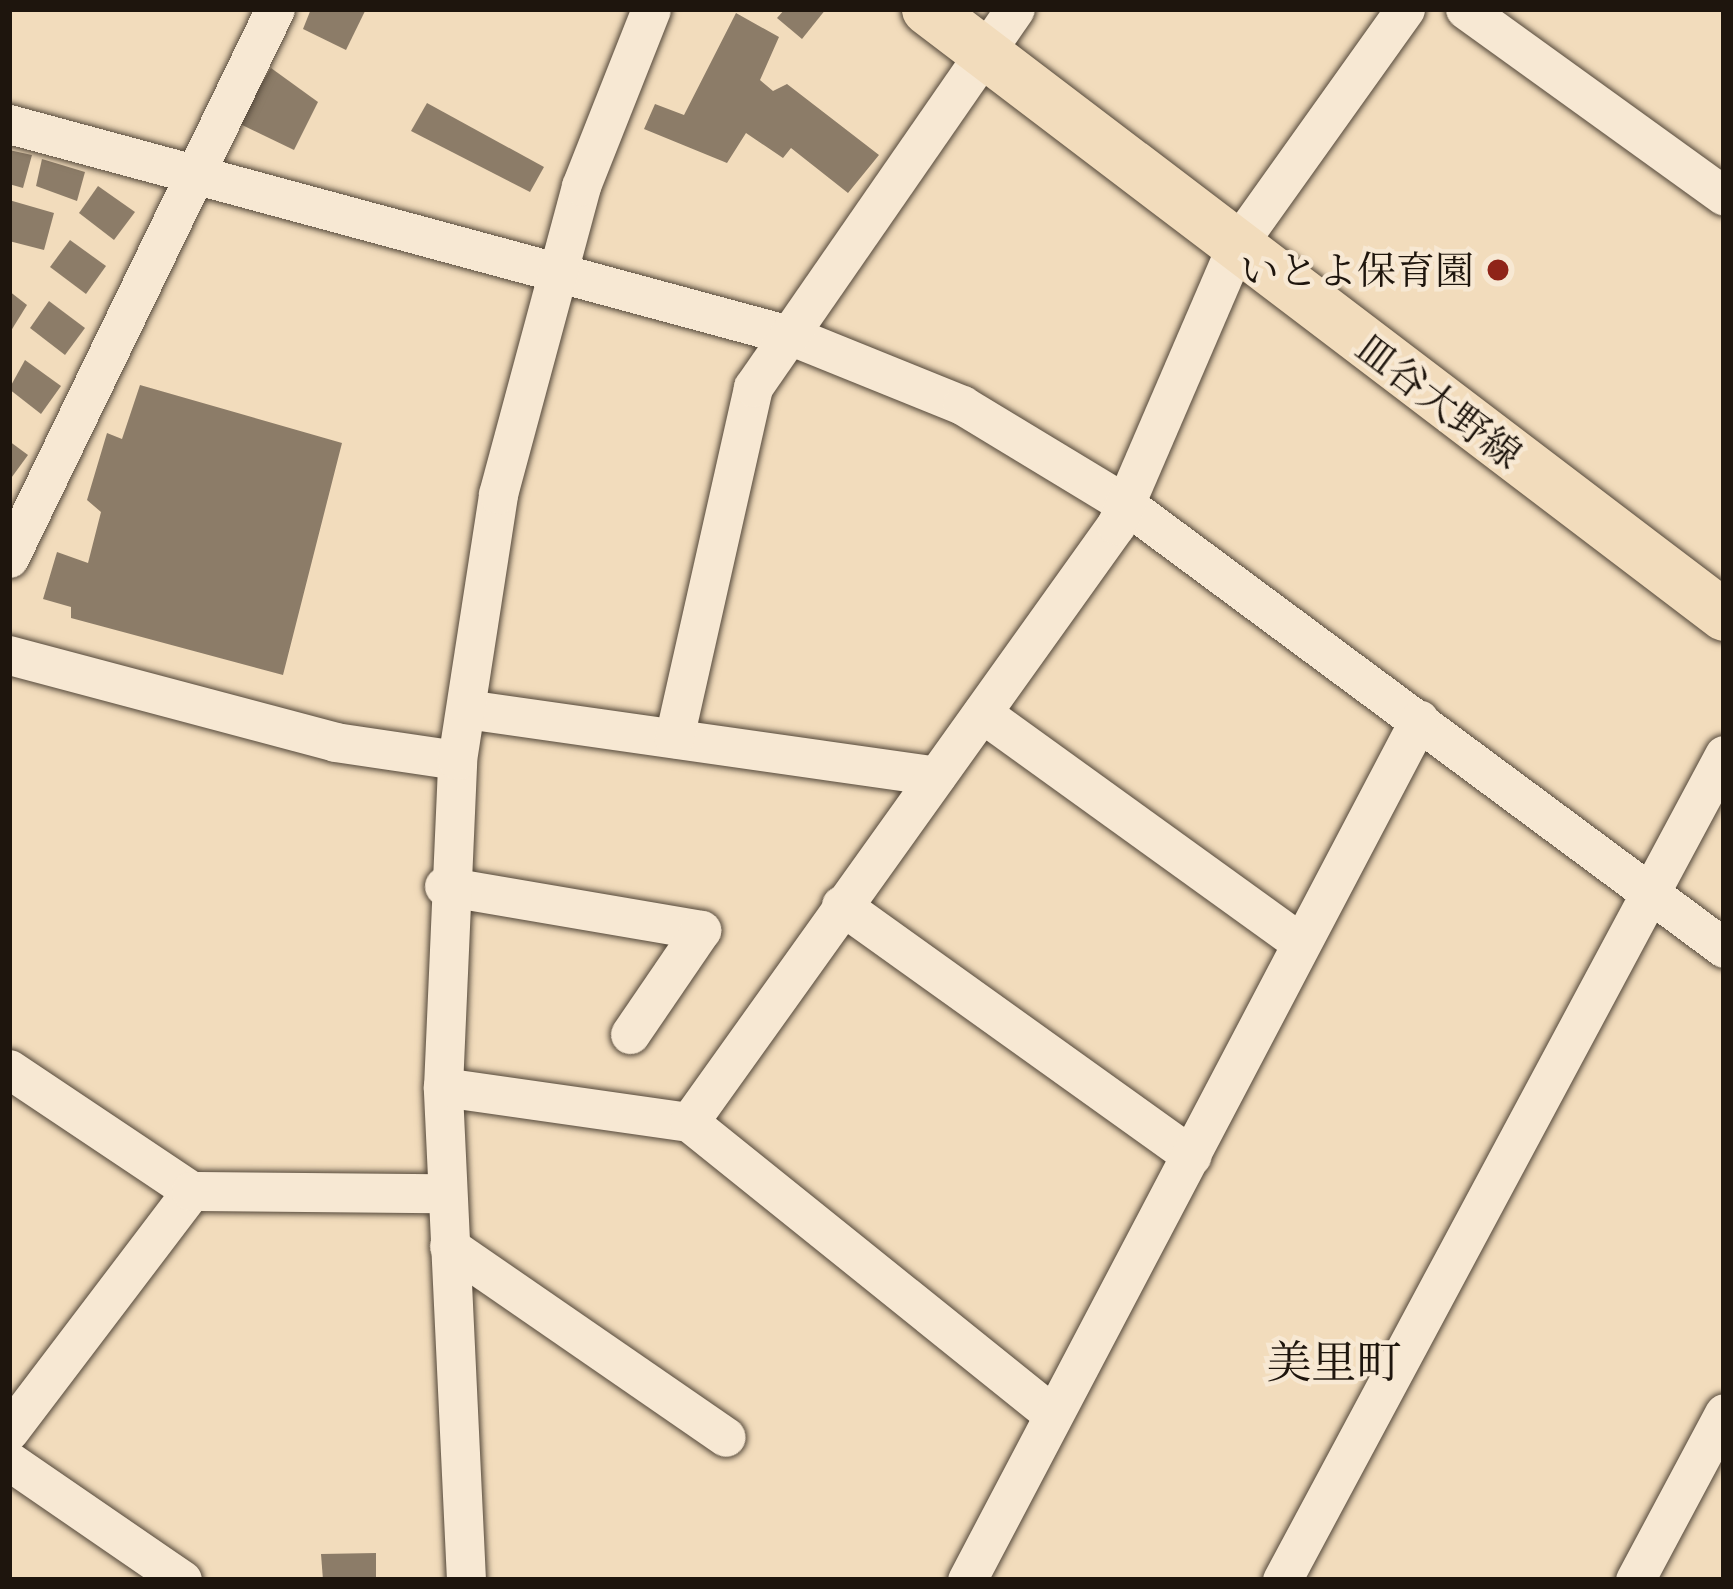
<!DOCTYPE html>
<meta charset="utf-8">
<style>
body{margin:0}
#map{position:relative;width:1733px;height:1589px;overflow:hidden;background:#f2dcbc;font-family:"Libre Caslon Text","Noto Serif JP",serif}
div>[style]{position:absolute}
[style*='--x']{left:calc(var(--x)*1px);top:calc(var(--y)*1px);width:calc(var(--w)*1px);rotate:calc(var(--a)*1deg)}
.building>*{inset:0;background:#8c7c68}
.roads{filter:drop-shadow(0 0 3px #534739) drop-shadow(0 0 3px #534739)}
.minor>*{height:39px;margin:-19.5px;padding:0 19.5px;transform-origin:19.5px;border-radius:19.5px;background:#f7e8d3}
.major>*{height:51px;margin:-25.5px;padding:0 25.5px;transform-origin:25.5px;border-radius:25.5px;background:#f2dcbc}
.dots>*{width:33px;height:33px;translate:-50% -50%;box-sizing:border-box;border:6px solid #f7e8d3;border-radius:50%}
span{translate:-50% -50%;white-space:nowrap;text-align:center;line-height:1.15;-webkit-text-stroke:9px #f7e8d3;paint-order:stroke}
.poi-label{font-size:39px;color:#1e150d}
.right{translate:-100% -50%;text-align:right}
.street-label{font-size:39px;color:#1e150d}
.quarter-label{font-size:45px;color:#1e150d}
.frame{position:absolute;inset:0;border:12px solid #1e150d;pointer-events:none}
</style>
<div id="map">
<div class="building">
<i style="clip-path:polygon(311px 9px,366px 9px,346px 50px,303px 29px)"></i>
<i style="clip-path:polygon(785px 9px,826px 9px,802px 39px,777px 18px)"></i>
<i style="clip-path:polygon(736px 13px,779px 37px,760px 80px,773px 91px,787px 84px,879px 155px,848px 193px,791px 148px,783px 158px,746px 133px,727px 163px,644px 129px,655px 104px,684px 115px)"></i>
<i style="clip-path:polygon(271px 68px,318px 102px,294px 150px,238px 123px)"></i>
<i style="clip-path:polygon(427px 103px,544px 167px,530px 192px,411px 131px)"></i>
<i style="clip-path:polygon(9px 150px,32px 155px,23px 188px,9px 184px)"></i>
<i style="clip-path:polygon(42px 159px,85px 172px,77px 201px,36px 186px)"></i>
<i style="clip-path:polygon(98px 186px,135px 212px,114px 240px,79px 213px)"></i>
<i style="clip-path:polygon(9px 200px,54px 213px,44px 250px,9px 241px)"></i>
<i style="clip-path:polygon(70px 240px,106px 266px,86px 294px,50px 267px)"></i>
<i style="clip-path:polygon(9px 291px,27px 305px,9px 334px)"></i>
<i style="clip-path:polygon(49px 301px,85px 328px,65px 355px,30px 328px)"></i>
<i style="clip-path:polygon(25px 360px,61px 386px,41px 414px,9px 389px)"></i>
<i style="clip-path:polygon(140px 385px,342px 443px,283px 675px,71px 618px,71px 607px,43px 599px,57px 552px,88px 563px,101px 512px,87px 500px,107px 433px,122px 439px)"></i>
<i style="clip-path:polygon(9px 441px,28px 455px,9px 481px)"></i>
<i style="clip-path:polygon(376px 1553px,376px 1580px,323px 1580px,321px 1554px)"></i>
</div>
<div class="roads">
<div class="minor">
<i style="--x:1465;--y:9;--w:319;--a:35.8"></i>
<i style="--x:9;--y:124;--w:808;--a:15.14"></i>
<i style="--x:789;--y:335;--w:187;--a:22"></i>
<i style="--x:962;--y:405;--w:189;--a:31.2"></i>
<i style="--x:1124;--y:503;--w:747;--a:36.56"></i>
<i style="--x:9;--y:558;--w:610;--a:-64.15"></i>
<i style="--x:9;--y:655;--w:337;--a:14.9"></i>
<i style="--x:335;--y:742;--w:123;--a:8.4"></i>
<i style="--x:466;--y:709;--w:475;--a:8.1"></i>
<i style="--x:982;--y:713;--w:392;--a:35.8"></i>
<i style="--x:674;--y:738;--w:360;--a:-77.3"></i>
<i style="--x:753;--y:387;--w:460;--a:-55.3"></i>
<i style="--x:444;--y:886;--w:261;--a:9.7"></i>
<i style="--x:701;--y:930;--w:126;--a:124.3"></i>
<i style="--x:841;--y:905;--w:431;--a:35.6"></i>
<i style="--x:9;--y:1069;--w:219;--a:33.8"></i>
<i style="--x:443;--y:1087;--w:248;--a:8.1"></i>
<i style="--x:689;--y:1122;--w:464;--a:38.8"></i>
<i style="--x:689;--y:1122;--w:734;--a:-54.43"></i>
<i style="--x:1116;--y:525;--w:304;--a:-66.7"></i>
<i style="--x:1236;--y:246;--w:291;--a:-54.5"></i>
<i style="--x:449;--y:1246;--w:336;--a:34.6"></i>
<i style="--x:9;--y:1431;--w:301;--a:-52.8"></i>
<i style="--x:191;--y:1191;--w:254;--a:0.5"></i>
<i style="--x:9;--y:1461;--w:210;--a:34.5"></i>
<i style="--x:466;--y:1580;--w:494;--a:-92.7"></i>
<i style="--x:443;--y:1087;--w:327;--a:-87.5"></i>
<i style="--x:457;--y:760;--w:269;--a:-81.2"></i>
<i style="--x:498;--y:494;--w:319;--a:-74.9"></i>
<i style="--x:581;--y:186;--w:190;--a:-68.4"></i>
<i style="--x:967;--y:1580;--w:972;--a:-62.27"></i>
<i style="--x:1282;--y:1580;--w:936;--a:-61.82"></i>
<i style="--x:1635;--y:1580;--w:189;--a:-61.9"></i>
</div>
<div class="major">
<i style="--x:927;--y:9;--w:1001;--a:37.25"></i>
</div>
</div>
<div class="dots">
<i style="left:1498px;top:270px;background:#8f2418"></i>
</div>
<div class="poi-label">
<span class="right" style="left:1474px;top:270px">いとよ保育園</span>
</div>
<div class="street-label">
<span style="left:1439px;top:401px;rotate:37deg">皿谷大野線</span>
</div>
<div class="quarter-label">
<span style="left:1334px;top:1363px">美里町</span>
</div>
<div class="frame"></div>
</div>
